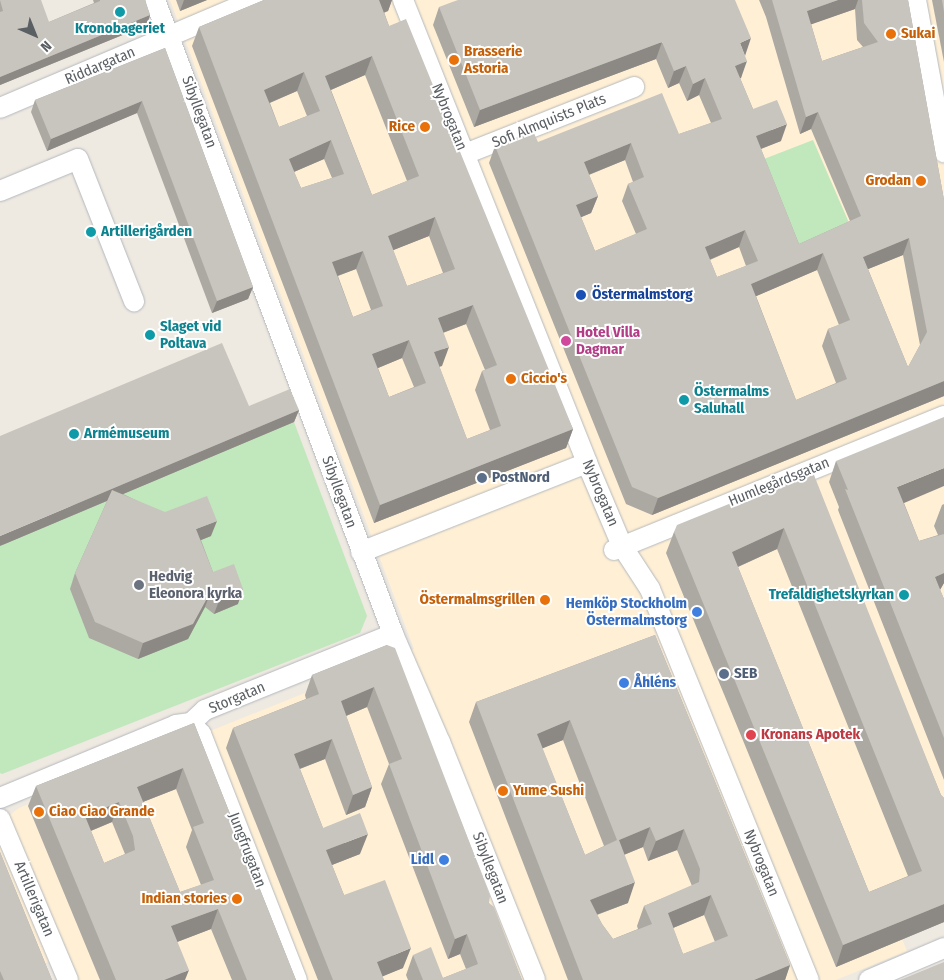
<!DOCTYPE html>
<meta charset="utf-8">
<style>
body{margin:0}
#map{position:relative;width:944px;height:980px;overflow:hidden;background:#eee9e1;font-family:"Fira Sans Condensed",sans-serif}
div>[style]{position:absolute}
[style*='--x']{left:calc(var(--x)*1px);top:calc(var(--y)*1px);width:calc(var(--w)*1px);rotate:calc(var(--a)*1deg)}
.commercial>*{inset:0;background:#fff0d5}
.green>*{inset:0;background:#c1e7bc}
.roads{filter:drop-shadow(0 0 1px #b4b8bd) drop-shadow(0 0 1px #b4b8bd)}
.street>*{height:20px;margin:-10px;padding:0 10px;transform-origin:10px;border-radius:10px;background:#fff}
.wall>*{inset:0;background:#aca9a3}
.shaded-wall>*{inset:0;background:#8c8985}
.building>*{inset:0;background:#c8c4be}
.dots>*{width:14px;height:14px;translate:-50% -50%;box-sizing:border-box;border:2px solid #fff;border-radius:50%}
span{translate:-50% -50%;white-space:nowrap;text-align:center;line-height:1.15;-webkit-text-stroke:4px #fff;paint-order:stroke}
.culture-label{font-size:15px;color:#0d838f;font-weight:700}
.left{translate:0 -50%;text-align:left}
.right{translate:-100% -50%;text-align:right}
.food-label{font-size:15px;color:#c56008;font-weight:700}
.street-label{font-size:15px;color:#5a5f63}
.transit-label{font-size:15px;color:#164399;font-weight:700}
.hotel-label{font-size:15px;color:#b23c85;font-weight:700}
.service-label{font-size:15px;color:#4e5e75;font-weight:700}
.worship-label{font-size:15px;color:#5b616d;font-weight:700}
.shop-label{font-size:15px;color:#366cbe;font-weight:700}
.health-label{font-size:15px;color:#be3a42;font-weight:700}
.north{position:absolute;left:10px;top:10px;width:50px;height:50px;-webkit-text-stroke:4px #fff;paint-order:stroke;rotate:136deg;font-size:14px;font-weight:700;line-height:20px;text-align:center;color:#5a5f63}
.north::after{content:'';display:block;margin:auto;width:18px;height:22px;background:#5a5f63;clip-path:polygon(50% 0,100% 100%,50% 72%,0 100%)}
</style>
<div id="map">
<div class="commercial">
<i style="clip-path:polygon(170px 0,944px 0,944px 863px,881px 888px,907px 951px,836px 980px,72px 980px,62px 956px,7px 980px,0 980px,0 822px,19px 808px,414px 649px)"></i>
</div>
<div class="green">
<i style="clip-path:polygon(813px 140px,853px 232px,793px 259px,756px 162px)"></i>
<i style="clip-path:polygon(294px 422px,367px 616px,360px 633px,2px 774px,0 773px,0 546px)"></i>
</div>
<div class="roads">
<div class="street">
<i style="--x:155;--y:0;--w:677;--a:69.42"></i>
<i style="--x:393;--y:634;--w:118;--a:66.5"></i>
<i style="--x:440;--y:742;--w:256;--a:68.2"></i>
<i style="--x:403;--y:0;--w:498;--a:68.3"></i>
<i style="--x:587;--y:463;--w:90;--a:67.1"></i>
<i style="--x:622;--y:546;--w:51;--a:56.9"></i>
<i style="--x:650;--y:589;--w:422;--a:67.9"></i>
<i style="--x:916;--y:0;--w:155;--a:79.6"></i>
<i style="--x:0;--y:108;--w:277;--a:-23"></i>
<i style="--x:465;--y:154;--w:182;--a:-21.6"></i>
<i style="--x:0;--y:191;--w:84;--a:-22.3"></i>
<i style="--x:78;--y:159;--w:153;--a:68.5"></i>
<i style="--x:614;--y:550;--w:356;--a:-22.1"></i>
<i style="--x:361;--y:552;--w:243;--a:-21.5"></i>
<i style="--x:191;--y:723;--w:15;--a:48"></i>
<i style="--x:201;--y:734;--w:264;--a:68.7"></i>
<i style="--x:0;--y:798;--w:191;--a:-22.5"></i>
<i style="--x:176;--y:725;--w:15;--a:-8"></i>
<i style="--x:191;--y:723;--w:19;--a:-43"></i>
<i style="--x:205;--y:710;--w:203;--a:-22"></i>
<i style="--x:0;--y:819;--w:175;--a:67.1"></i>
<i style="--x:869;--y:980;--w:82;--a:-23.1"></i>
</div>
</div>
<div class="wall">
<i style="clip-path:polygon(0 0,49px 22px,94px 3px,93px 0,145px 0,150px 15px,147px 25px,0 85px)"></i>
<i style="clip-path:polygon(176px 0,207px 0,180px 11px)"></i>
<i style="clip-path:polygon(evenodd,264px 0,392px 0,388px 11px,384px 12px,389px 26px,573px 429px,566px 448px,374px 523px,192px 46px,199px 27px,264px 0,365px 75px,407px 181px,372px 195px,331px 90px,365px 75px,264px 0,297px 91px,307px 116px,279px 127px,270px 103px,297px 91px,264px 0,324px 159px,332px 178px,301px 188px,294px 172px,324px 159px,264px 0,429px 236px,443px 273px,407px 286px,393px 250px,429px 236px,264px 0,356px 269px,371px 310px,353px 317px,338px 276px,356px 269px,264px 0,466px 324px,485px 370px,482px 371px,475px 390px,490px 430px,467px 439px,439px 366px,442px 366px,443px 333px,466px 324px,264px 0,402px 358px,414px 387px,389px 397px,378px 368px,402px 358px)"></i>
<i style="clip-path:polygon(evenodd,759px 0,908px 0,944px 200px,944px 396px,652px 515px,626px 504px,489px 163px,495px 146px,538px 142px,679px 134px,711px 123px,699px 95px,687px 101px,679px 83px,668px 88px,656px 59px,474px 127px,433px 25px,439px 7px,745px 56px,741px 78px,740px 78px,753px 109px,781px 141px,761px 149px,799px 244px,850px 221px,811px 129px,800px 134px,766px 17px,759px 0,855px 9px,857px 40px,863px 47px,822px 61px,811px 24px,855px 9px,759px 0,625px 160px,633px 182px,628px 184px,622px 201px,636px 234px,595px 251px,581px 217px,591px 213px,598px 196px,589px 175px,625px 160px,759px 0,739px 247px,746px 266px,717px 277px,710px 260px,739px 247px,759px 0,903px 255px,920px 345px,908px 367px,868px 269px,903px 255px,759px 0,817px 270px,839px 325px,828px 329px,822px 346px,836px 383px,796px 400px,756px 296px,817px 270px)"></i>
<i style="clip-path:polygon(932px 0,944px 0,944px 62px)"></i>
<i style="clip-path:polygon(165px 48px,253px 287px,248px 299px,212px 313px,137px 113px,47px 151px,31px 112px,35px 100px)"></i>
<i style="clip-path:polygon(249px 406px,299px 410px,294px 422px,123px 494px,211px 536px,201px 540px,213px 572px,238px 604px,214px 614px,205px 607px,188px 639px,138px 659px,89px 638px,70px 589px,75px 573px,107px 501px,0 546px)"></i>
<i style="clip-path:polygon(836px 461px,904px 503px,919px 541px,938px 535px,934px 526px,942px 505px,944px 504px,944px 583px,940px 590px,944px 599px,944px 780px,838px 510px,839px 507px,829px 482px)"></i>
<i style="clip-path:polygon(evenodd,808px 472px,941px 795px,944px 798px,944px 922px,836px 967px,666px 553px,674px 532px,808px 472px,777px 549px,908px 876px,869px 892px,738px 567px,777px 549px)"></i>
<i style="clip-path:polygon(evenodd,655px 635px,790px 965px,785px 980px,568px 980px,469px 722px,476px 702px,655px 635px,563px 740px,604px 846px,585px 855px,542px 748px,563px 740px,655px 635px,643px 847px,648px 861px,677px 850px,692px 886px,644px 906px,637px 926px,638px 929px,613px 939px,602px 924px,597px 915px,628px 903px,624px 855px,643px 847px,655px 635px,704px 915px,715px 942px,683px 954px,673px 928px,704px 915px)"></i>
<i style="clip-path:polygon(387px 645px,489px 903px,522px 980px,408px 980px,406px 975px,413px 955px,443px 978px,466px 969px,460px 954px,448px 959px,381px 784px,389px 764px,367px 707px,346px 716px,372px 787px,365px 807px,346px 815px,325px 759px,300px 769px,323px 828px,360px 854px,332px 865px,344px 895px,403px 968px,382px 976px,384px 980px,318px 980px,226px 748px,233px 728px,306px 699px,305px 695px,312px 675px)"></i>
<i style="clip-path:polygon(evenodd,194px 723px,296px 980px,232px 980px,211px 929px,177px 942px,185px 980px,100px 980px,28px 806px,36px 786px,194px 723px,176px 789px,192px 830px,186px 847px,201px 885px,180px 892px,143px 802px,176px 789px,194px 723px,112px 822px,125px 854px,104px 863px,91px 831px,112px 822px)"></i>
<i style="clip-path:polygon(0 852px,52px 980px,0 980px)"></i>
</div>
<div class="shaded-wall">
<i style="clip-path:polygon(184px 0,207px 0,180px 11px)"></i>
<i style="clip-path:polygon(378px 0,392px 0,388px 11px,372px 18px)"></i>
<i style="clip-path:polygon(838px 0,858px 0,855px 9px,801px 28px,807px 11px)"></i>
<i style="clip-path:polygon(150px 15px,147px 25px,0 85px,0 77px)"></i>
<i style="clip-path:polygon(751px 38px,745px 56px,740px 43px)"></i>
<i style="clip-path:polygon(662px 42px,656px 59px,474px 127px,480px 110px)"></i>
<i style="clip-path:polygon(372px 56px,365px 75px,319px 95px,325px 76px)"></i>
<i style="clip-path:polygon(747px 61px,741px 78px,729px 83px,735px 66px)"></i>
<i style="clip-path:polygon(686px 66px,679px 83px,668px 88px,674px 71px)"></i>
<i style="clip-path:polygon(304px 72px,297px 91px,257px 108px,264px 90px)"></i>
<i style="clip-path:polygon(705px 78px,699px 95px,687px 101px,693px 84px)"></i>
<i style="clip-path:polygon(142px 101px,137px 113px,47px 151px,51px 139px)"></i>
<i style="clip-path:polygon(818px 112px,811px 129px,800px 134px,806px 117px)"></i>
<i style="clip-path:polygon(787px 124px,781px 141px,750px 153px,756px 136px)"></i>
<i style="clip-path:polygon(331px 140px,324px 159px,282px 177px,289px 159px)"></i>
<i style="clip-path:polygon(631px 143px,625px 160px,578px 179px,584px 162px)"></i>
<i style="clip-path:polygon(598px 196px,591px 213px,570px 222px,576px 205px)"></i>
<i style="clip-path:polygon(435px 217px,429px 236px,381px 255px,388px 236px)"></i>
<i style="clip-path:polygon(745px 230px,739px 247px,699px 264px,705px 247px)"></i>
<i style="clip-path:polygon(909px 238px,903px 255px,856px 274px,863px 257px)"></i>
<i style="clip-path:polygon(363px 251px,356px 269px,326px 280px,332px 262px)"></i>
<i style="clip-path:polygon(823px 253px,817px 270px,745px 301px,751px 284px)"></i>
<i style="clip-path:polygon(253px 287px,248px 299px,212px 313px,217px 301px)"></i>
<i style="clip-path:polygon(473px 305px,466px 324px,431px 337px,438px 318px)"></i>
<i style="clip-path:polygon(409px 340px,402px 358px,366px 373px,372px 354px)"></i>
<i style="clip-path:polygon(449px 347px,442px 366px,427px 371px,434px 352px)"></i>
<i style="clip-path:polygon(944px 381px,944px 396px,652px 515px,658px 498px)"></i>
<i style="clip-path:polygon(299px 410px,294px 422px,0 546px,0 536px)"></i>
<i style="clip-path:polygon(573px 429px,566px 448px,374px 523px,380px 505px)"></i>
<i style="clip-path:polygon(944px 468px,944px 486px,890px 509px,897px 487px)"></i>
<i style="clip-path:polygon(217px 521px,211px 536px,191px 544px,196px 529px)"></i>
<i style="clip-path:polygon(784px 528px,777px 549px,724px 573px,732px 552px)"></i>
<i style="clip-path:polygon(944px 573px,944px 583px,938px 593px,935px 577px)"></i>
<i style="clip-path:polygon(243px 589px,238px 604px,214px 614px,220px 598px)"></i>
<i style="clip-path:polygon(211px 591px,205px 607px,188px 639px,138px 659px,143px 643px)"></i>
<i style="clip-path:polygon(374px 687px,367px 707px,334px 721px,341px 701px)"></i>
<i style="clip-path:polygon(570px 720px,563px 740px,529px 754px,537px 734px)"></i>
<i style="clip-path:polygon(332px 739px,325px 759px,286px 774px,294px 754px)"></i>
<i style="clip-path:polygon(183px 768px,176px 789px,130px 807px,137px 787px)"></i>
<i style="clip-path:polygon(372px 787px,365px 807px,346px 815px,353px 795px)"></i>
<i style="clip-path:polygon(119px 802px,112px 822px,78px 836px,85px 816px)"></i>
<i style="clip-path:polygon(650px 827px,643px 847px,611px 860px,619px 840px)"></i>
<i style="clip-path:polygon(684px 829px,677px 850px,648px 861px,656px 841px)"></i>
<i style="clip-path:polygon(368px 834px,360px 854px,319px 870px,326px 850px)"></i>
<i style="clip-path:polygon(635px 882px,628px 903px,582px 920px,590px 900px)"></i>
<i style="clip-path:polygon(711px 895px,704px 915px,661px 933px,668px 913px)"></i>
<i style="clip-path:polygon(944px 904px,944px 922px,836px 967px,843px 945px)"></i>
<i style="clip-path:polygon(218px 909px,211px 929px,164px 947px,171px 926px)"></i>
<i style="clip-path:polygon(467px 934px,460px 954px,448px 959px,455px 939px)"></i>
<i style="clip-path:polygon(411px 948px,403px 968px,374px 980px,377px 962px)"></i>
<i style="clip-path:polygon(790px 965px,785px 980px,754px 980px)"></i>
<i style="clip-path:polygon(189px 970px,185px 980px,164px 980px)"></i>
</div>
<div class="building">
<i style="clip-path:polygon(0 0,41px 0,49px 22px,100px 1px,100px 0,145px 0,150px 15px,0 77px,0 12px,3px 11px)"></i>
<i style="clip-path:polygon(evenodd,264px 0,379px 0,389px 26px,406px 19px,573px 429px,380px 505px,199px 27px,264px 0,372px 56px,419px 176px,372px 195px,325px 76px,372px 56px,264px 0,304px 72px,320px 111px,279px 127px,264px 90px,304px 72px,264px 0,331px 140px,344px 174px,301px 188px,289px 159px,331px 140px,264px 0,435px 217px,455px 269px,407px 286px,388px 236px,435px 217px,264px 0,363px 251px,383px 306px,353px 317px,332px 262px,363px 251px,264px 0,473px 305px,497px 365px,482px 371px,501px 426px,467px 439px,434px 352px,449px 347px,438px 318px,473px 305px,264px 0,409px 340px,426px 383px,389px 397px,372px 354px,409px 340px)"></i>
<i style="clip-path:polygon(evenodd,458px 0,735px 0,751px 38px,740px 43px,747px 61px,735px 66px,753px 109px,777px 100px,787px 124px,756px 136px,799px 244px,861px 216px,818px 112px,806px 117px,772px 0,838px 0,807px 11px,822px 61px,878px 42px,864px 23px,862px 0,908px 0,944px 200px,944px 381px,658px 498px,632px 487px,495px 146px,533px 131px,538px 142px,662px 93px,679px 134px,722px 119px,705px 78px,693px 84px,686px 66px,674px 71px,662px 42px,480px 110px,439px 7px,458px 0,631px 143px,644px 177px,628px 184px,647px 229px,595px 251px,576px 205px,598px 196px,584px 162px,631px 143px,458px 0,745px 230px,758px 261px,717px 277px,705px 247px,745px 230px,458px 0,909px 238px,927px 332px,908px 367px,863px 257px,909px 238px,458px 0,823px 253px,850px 320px,828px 329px,847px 379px,796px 400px,751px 284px,823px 253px)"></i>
<i style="clip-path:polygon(942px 0,944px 0,944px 12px)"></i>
<i style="clip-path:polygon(165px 48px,253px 287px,217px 301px,142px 101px,51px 139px,35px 100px)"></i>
<i style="clip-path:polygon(222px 343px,249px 406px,290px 389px,299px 410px,0 536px,0 436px)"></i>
<i style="clip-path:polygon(944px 417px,944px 468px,897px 487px,919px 541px,944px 534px,944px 573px,935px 577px,944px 599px,944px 738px,845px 489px,848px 490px,836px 461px)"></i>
<i style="clip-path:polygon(evenodd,808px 472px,814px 475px,941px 795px,944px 798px,944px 904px,843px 945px,674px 532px,677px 525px,808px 472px,784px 528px,922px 871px,869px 892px,732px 552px,784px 528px)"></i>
<i style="clip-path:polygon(112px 490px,165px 512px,207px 496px,217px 521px,196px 529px,213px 572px,234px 564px,243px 589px,220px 598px,211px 591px,193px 624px,143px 643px,95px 622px,75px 573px)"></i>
<i style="clip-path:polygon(evenodd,655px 635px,790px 965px,754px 980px,583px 980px,476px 702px,655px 635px,570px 720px,617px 840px,585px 855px,537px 734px,570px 720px,655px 635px,650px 827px,656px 841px,684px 829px,700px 869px,699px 882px,644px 906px,652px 924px,613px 939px,602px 924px,590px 900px,635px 882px,619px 840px,650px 827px,655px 635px,711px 895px,728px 936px,683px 954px,668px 913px,711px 895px)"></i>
<i style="clip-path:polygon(387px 645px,395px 648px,490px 896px,489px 903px,494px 907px,522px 980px,423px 980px,413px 955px,431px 947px,443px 978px,478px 964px,467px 934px,455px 939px,389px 764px,402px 759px,374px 687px,341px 701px,372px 787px,353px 795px,332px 739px,294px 754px,323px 828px,360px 813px,368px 834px,326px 850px,344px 895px,385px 880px,411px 948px,377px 962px,384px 980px,333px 980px,233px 728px,319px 694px,312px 675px)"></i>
<i style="clip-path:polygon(evenodd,194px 723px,296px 980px,247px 980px,218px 909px,171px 926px,189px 970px,164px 980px,116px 980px,36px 786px,194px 723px,183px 768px,204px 823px,193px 827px,214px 880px,180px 892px,137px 787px,183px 768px,194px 723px,119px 802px,133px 836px,135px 850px,104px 863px,85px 816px,119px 802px)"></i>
<i style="clip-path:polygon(0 852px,52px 980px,4px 980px,0 971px)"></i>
<i style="clip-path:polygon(944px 962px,944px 980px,900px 980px)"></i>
</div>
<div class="dots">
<i style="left:120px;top:12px;background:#0f9aa8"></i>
<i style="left:891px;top:34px;background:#e8710a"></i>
<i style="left:454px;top:60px;background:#e8710a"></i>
<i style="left:425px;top:127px;background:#e8710a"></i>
<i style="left:921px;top:181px;background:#e8710a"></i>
<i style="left:91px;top:232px;background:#0f9aa8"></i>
<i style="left:581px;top:295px;background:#1a4fb4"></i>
<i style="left:150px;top:335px;background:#0f9aa8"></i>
<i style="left:566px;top:341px;background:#d1479c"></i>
<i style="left:511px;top:379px;background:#e8710a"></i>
<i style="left:684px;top:400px;background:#0f9aa8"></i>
<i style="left:74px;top:434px;background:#0f9aa8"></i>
<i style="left:482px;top:478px;background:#5c6f8a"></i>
<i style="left:139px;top:585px;background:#6b7280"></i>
<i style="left:904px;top:595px;background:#0f9aa8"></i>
<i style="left:545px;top:600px;background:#e8710a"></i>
<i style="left:697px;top:612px;background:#3f7fe0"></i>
<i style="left:724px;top:674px;background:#5c6f8a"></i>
<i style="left:624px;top:683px;background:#3f7fe0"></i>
<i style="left:751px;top:735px;background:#e0444e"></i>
<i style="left:503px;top:791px;background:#e8710a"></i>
<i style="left:39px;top:812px;background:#e8710a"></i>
<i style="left:444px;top:860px;background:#3f7fe0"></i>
<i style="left:237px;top:899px;background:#e8710a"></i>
</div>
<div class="culture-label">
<span style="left:120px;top:29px">Kronobageriet</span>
<span class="left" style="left:101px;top:232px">Artillerigården</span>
<span class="left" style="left:160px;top:335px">Slaget vid<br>Poltava</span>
<span class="left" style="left:694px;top:400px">Östermalms<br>Saluhall</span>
<span class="left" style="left:84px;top:434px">Armémuseum</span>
<span class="right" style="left:894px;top:595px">Trefaldighetskyrkan</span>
</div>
<div class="food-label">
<span class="left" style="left:901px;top:34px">Sukai</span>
<span class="left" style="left:464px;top:60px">Brasserie<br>Astoria</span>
<span class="right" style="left:415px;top:127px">Rice</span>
<span class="right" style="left:911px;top:181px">Grodan</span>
<span class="left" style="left:521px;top:379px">Ciccio's</span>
<span class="right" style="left:535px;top:600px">Östermalmsgrillen</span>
<span class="left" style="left:513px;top:791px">Yume Sushi</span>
<span class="left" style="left:49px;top:812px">Ciao Ciao Grande</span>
<span class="right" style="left:227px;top:899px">Indian stories</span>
</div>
<div class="street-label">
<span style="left:100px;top:66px;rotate:-23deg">Riddargatan</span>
<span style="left:199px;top:112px;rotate:70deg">Sibyllegatan</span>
<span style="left:449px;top:117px;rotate:68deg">Nybrogatan</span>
<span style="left:549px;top:121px;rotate:-22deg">Sofi Almquists Plats</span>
<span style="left:779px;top:482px;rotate:-22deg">Humlegårdsgatan</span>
<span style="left:339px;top:492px;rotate:70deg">Sibyllegatan</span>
<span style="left:600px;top:493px;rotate:67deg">Nybrogatan</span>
<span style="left:237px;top:698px;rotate:-23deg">Storgatan</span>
<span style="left:247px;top:850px;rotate:69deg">Jungfrugatan</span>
<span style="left:761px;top:863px;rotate:68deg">Nybrogatan</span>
<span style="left:490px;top:868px;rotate:69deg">Sibyllegatan</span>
<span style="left:34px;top:899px;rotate:67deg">Artillerigatan</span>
</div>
<div class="transit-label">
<span class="left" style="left:592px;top:295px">Östermalmstorg</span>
</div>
<div class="hotel-label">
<span class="left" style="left:576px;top:341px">Hotel Villa<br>Dagmar</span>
</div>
<div class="service-label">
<span class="left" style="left:492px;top:478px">PostNord</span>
<span class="left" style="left:734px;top:674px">SEB</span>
</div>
<div class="worship-label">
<span class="left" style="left:149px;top:585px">Hedvig<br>Eleonora kyrka</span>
</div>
<div class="shop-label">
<span class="right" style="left:687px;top:612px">Hemköp Stockholm<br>Östermalmstorg</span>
<span class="left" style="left:634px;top:683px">Åhléns</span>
<span class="right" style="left:434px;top:860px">Lidl</span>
</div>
<div class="health-label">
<span class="left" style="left:761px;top:735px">Kronans Apotek</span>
</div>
<div class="north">N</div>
</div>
